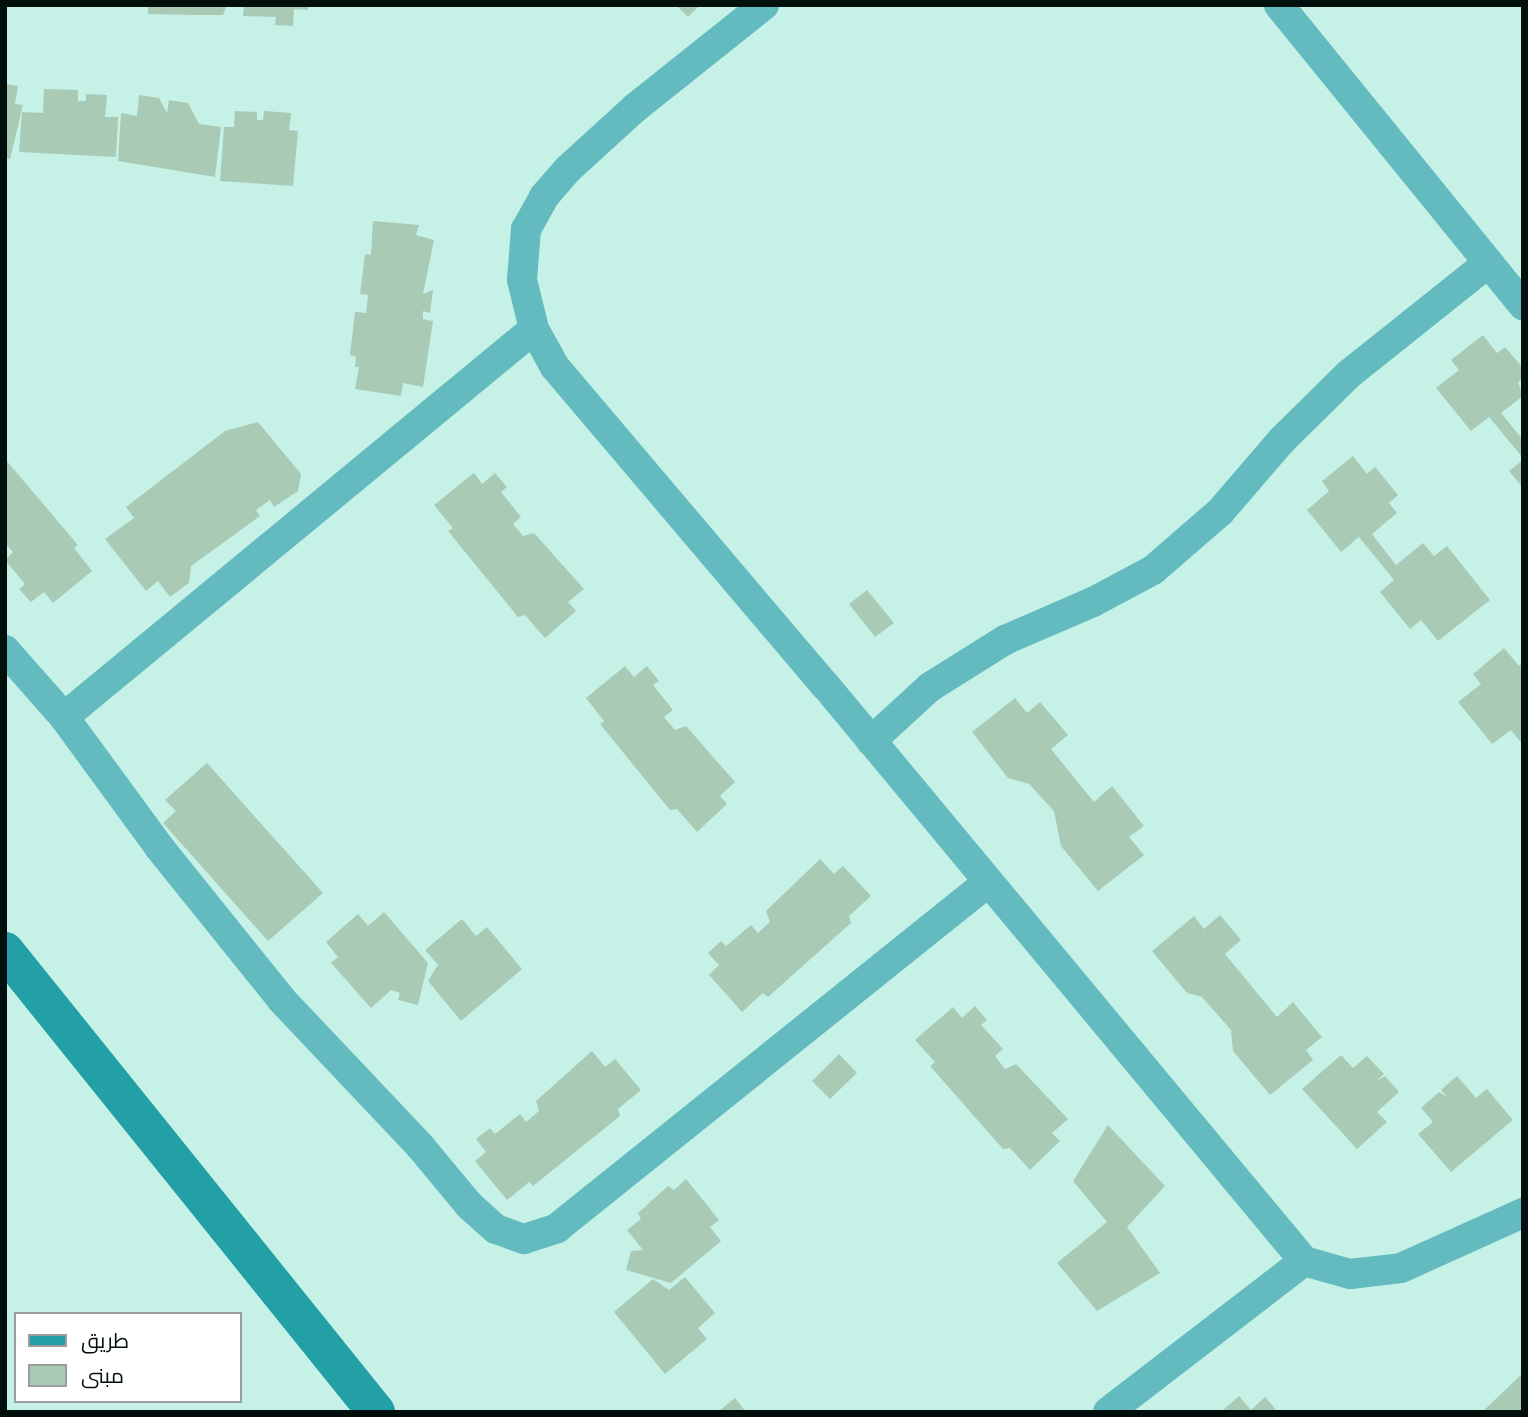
<!DOCTYPE html>
<meta charset="utf-8">
<style>
body{margin:0}
#map{position:relative;width:1528px;height:1417px;overflow:hidden;background:#c6f1e7;font-family:"Noto Sans",Cairo,sans-serif}
div>[style]{position:absolute}
[style*='--x']{left:calc(var(--x)*1px);top:calc(var(--y)*1px);width:calc(var(--w)*1px);rotate:calc(var(--a)*1deg)}
.building>*{inset:0;background:#a9cbb6}
.street>*{height:30px;margin:-15px;padding:0 15px;transform-origin:15px;border-radius:15px;background:#63babf}
.secondary>*{height:38px;margin:-19px;padding:0 19px;transform-origin:19px;border-radius:19px;background:#239fa6}
span{translate:-50% -50%;white-space:nowrap;text-align:center;line-height:1.15;-webkit-text-stroke:6px #fff;paint-order:stroke}
.frame{position:absolute;inset:0;border:7px solid #02100d;pointer-events:none}
.legend{position:absolute;left:14px;top:1312px;width:228px;height:91px;box-sizing:border-box;background:#fff;border:2px solid #9a9f9e;margin:0;padding:9px 12px;list-style:none;font-size:21px;color:#02100d}
.legend li{display:flex;align-items:center;gap:14px;height:35px}
.legend b{width:35px;border:2px solid #9a9f9e}
</style>
<div id="map">
<div class="building">
<i style="clip-path:polygon(148px 5px,227px 5px,223px 15px,195px 15px,148px 14px)"></i>
<i style="clip-path:polygon(244px 5px,309px 5px,308px 10px,294px 9px,293px 26px,275px 25px,276px 17px,243px 16px)"></i>
<i style="clip-path:polygon(676px 5px,700px 5px,688px 17px)"></i>
<i style="clip-path:polygon(5px 84px,18px 86px,15px 104px,23px 105px,10px 159px,5px 158px)"></i>
<i style="clip-path:polygon(44px 89px,78px 90px,78px 101px,86px 101px,86px 94px,107px 95px,105px 117px,118px 117px,116px 157px,19px 152px,22px 112px,43px 113px)"></i>
<i style="clip-path:polygon(139px 95px,159px 98px,167px 113px,169px 100px,188px 103px,199px 124px,221px 127px,215px 177px,118px 161px,121px 113px,137px 116px)"></i>
<i style="clip-path:polygon(235px 111px,257px 112px,257px 120px,263px 120px,264px 111px,291px 113px,289px 130px,298px 131px,293px 186px,220px 181px,224px 127px,234px 127px)"></i>
<i style="clip-path:polygon(373px 221px,419px 225px,416px 235px,434px 240px,423px 294px,433px 290px,430px 313px,423px 311px,423px 319px,433px 321px,423px 387px,403px 383px,401px 396px,355px 389px,359px 367px,355px 367px,356px 357px,350px 355px,355px 312px,366px 313px,368px 295px,360px 294px,365px 254px,371px 255px)"></i>
<i style="clip-path:polygon(1483px 335px,1497px 353px,1505px 347px,1523px 368px,1523px 378px,1518px 382px,1523px 396px,1501px 413px,1523px 440px,1523px 458px,1489px 417px,1471px 431px,1436px 388px,1459px 370px,1451px 360px)"></i>
<i style="clip-path:polygon(258px 422px,301px 474px,298px 491px,274px 507px,270px 500px,256px 510px,260px 516px,191px 566px,189px 583px,170px 597px,158px 581px,146px 591px,105px 539px,134px 518px,126px 507px,225px 431px)"></i>
<i style="clip-path:polygon(1353px 456px,1367px 474px,1375px 467px,1398px 495px,1389px 503px,1397px 513px,1372px 534px,1396px 565px,1423px 543px,1434px 556px,1447px 546px,1490px 600px,1438px 641px,1421px 620px,1410px 629px,1380px 592px,1394px 580px,1359px 537px,1341px 552px,1307px 510px,1329px 491px,1322px 481px)"></i>
<i style="clip-path:polygon(5px 459px,78px 545px,74px 548px,92px 571px,53px 603px,44px 592px,31px 602px,19px 589px,25px 584px,5px 560px,13px 552px,5px 543px)"></i>
<i style="clip-path:polygon(1523px 460px,1523px 488px,1509px 471px)"></i>
<i style="clip-path:polygon(474px 473px,482px 484px,495px 473px,507px 487px,501px 492px,521px 517px,513px 524px,523px 536px,534px 533px,584px 589px,568px 602px,576px 611px,545px 638px,525px 615px,518px 617px,448px 531px,453px 528px,434px 505px)"></i>
<i style="clip-path:polygon(867px 590px,894px 623px,875px 637px,849px 604px)"></i>
<i style="clip-path:polygon(1504px 648px,1519px 666px,1523px 663px,1523px 745px,1511px 730px,1492px 744px,1458px 702px,1481px 684px,1473px 674px)"></i>
<i style="clip-path:polygon(625px 666px,634px 677px,647px 666px,659px 681px,653px 685px,673px 710px,664px 717px,675px 730px,686px 726px,735px 782px,720px 796px,727px 804px,697px 832px,677px 809px,670px 810px,600px 724px,604px 721px,586px 698px)"></i>
<i style="clip-path:polygon(1015px 698px,1027px 713px,1040px 702px,1068px 735px,1051px 749px,1094px 802px,1112px 786px,1144px 826px,1129px 837px,1144px 855px,1098px 891px,1061px 846px,1054px 811px,1029px 784px,1008px 778px,972px 732px)"></i>
<i style="clip-path:polygon(207px 763px,323px 893px,268px 941px,163px 823px,176px 811px,165px 800px)"></i>
<i style="clip-path:polygon(820px 859px,834px 874px,843px 866px,871px 896px,849px 916px,851px 923px,768px 997px,763px 993px,742px 1012px,709px 975px,719px 965px,708px 953px,721px 941px,726px 946px,751px 925px,758px 933px,770px 922px,766px 911px)"></i>
<i style="clip-path:polygon(384px 912px,428px 963px,418px 1005px,398px 1000px,400px 993px,391px 990px,371px 1008px,331px 963px,338px 957px,326px 942px,358px 914px,368px 926px)"></i>
<i style="clip-path:polygon(1220px 915px,1241px 940px,1225px 954px,1277px 1017px,1293px 1002px,1322px 1037px,1306px 1050px,1313px 1060px,1270px 1095px,1233px 1051px,1231px 1030px,1202px 997px,1187px 993px,1152px 951px,1194px 916px,1204px 929px)"></i>
<i style="clip-path:polygon(462px 919px,476px 936px,487px 927px,522px 969px,461px 1021px,428px 981px,438px 965px,425px 950px)"></i>
<i style="clip-path:polygon(975px 1006px,987px 1020px,981px 1025px,1003px 1049px,995px 1056px,1005px 1069px,1016px 1064px,1068px 1119px,1052px 1133px,1060px 1141px,1030px 1170px,1010px 1148px,1003px 1149px,930px 1066px,935px 1062px,915px 1040px,953px 1007px,962px 1018px)"></i>
<i style="clip-path:polygon(592px 1051px,605px 1067px,615px 1059px,641px 1090px,618px 1109px,620px 1116px,533px 1186px,529px 1182px,507px 1200px,475px 1161px,486px 1152px,476px 1139px,490px 1128px,495px 1134px,520px 1114px,526px 1122px,539px 1111px,536px 1101px)"></i>
<i style="clip-path:polygon(839px 1054px,857px 1073px,830px 1099px,812px 1081px)"></i>
<i style="clip-path:polygon(1341px 1055px,1353px 1068px,1367px 1056px,1384px 1074px,1376px 1081px,1385px 1076px,1399px 1092px,1377px 1112px,1387px 1122px,1357px 1149px,1302px 1089px)"></i>
<i style="clip-path:polygon(1457px 1076px,1476px 1098px,1487px 1089px,1513px 1120px,1451px 1172px,1418px 1134px,1433px 1122px,1421px 1108px,1439px 1092px,1447px 1097px,1441px 1090px)"></i>
<i style="clip-path:polygon(1108px 1125px,1165px 1186px,1127px 1227px,1160px 1273px,1097px 1311px,1057px 1263px,1107px 1222px,1073px 1181px)"></i>
<i style="clip-path:polygon(686px 1179px,719px 1220px,710px 1227px,721px 1241px,671px 1283px,626px 1270px,631px 1251px,643px 1250px,627px 1230px,641px 1219px,638px 1213px,668px 1186px,674px 1190px)"></i>
<i style="clip-path:polygon(685px 1277px,715px 1313px,698px 1328px,707px 1339px,665px 1374px,614px 1312px,653px 1279px,669px 1290px)"></i>
<i style="clip-path:polygon(1523px 1373px,1523px 1412px,1482px 1412px)"></i>
<i style="clip-path:polygon(1239px 1396px,1251px 1410px,1265px 1397px,1278px 1412px,1221px 1412px)"></i>
<i style="clip-path:polygon(735px 1398px,746px 1412px,718px 1412px)"></i>
</div>
<div class="street">
<i style="--x:764;--y:5;--w:164;--a:141.4"></i>
<i style="--x:636;--y:107;--w:92;--a:137.6"></i>
<i style="--x:568;--y:169;--w:37;--a:131"></i>
<i style="--x:544;--y:197;--w:37;--a:119"></i>
<i style="--x:526;--y:229;--w:51;--a:94.5"></i>
<i style="--x:522;--y:280;--w:50;--a:76.2"></i>
<i style="--x:534;--y:329;--w:43;--a:61.1"></i>
<i style="--x:555;--y:367;--w:419;--a:49.7"></i>
<i style="--x:826;--y:686;--w:748;--a:50.26"></i>
<i style="--x:1304;--y:1261;--w:48;--a:15.8"></i>
<i style="--x:1350;--y:1274;--w:51;--a:-6.7"></i>
<i style="--x:1401;--y:1268;--w:134;--a:-24.3"></i>
<i style="--x:1279;--y:5;--w:387;--a:50.9"></i>
<i style="--x:5;--y:650;--w:89;--a:48.6"></i>
<i style="--x:64;--y:717;--w:161;--a:53.8"></i>
<i style="--x:159;--y:847;--w:195;--a:51.2"></i>
<i style="--x:281;--y:999;--w:202;--a:46.6"></i>
<i style="--x:420;--y:1146;--w:77;--a:50.3"></i>
<i style="--x:469;--y:1205;--w:36;--a:42"></i>
<i style="--x:496;--y:1229;--w:30;--a:20"></i>
<i style="--x:524;--y:1239;--w:35;--a:-18"></i>
<i style="--x:557;--y:1228;--w:551;--a:-38.74"></i>
<i style="--x:64;--y:717;--w:609;--a:-39.54"></i>
<i style="--x:871;--y:741;--w:80;--a:-42.5"></i>
<i style="--x:930;--y:687;--w:89;--a:-32.1"></i>
<i style="--x:1005;--y:640;--w:96;--a:-23.4"></i>
<i style="--x:1093;--y:602;--w:68;--a:-28.1"></i>
<i style="--x:1153;--y:570;--w:89;--a:-40.9"></i>
<i style="--x:1220;--y:512;--w:95;--a:-49.3"></i>
<i style="--x:1282;--y:440;--w:94;--a:-44.6"></i>
<i style="--x:1349;--y:374;--w:178;--a:-38.6"></i>
<i style="--x:1108;--y:1412;--w:247;--a:-37.6"></i>
</div>
<div class="secondary">
<i style="--x:5;--y:951;--w:592;--a:51.17"></i>
</div>
<div class="frame"></div>
<ul class="legend">
<li><b style="height:9px;background:#239fa6"></b>طريق</li>
<li><b style="height:19px;background:#a9cbb6"></b>مبنى</li>
</ul>
</div>
